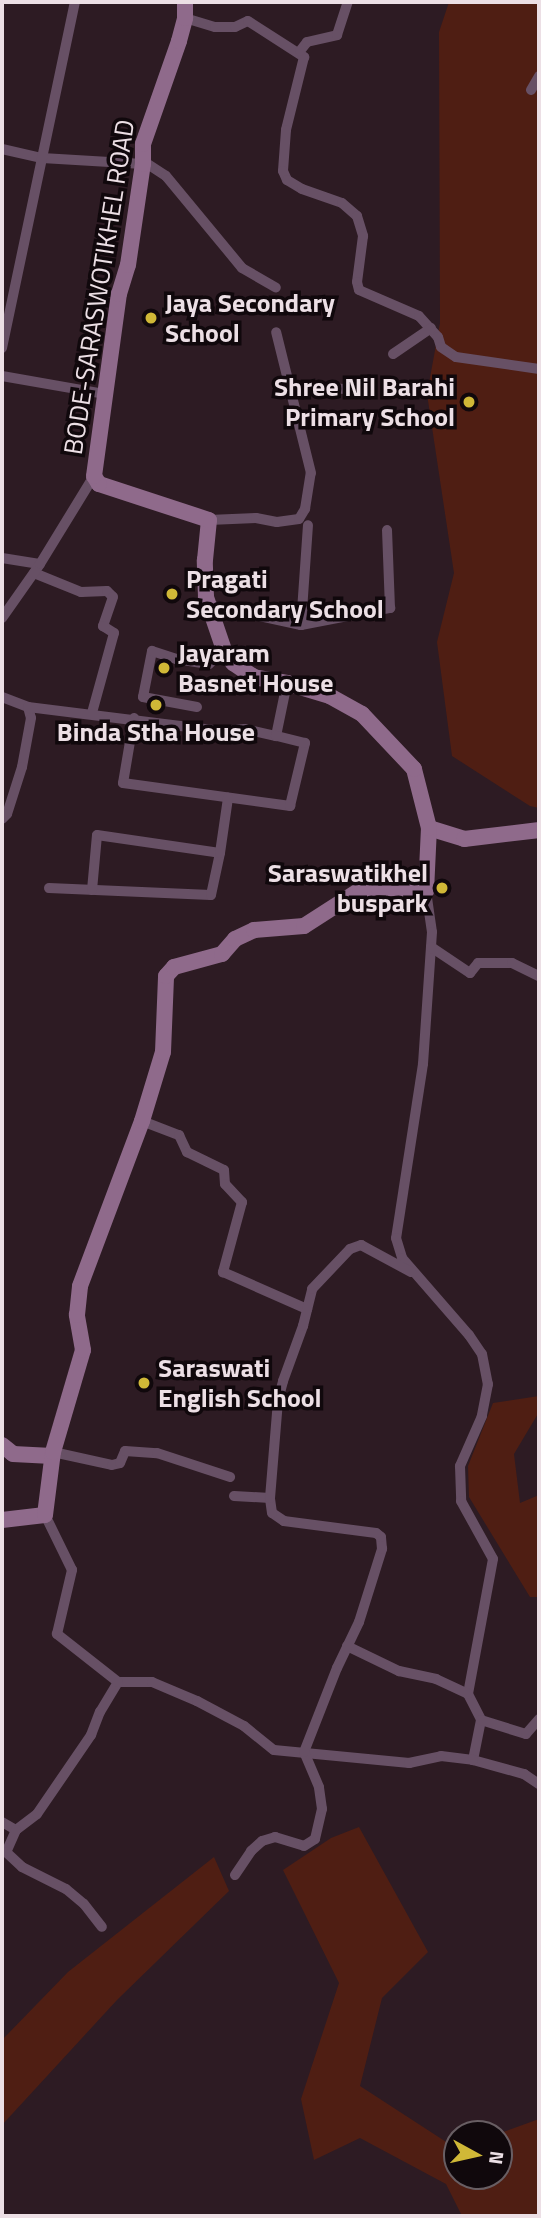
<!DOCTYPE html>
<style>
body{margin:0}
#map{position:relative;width:541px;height:2218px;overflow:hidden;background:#2d1b23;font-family:"Titillium Web",sans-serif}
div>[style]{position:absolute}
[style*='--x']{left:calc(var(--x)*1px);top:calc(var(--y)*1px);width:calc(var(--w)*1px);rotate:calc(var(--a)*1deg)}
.green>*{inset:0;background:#4f1e13}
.street>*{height:10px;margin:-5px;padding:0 5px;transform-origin:5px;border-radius:5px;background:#675065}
.secondary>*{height:16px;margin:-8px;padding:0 8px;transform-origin:8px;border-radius:8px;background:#8f6a8b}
.dots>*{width:19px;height:19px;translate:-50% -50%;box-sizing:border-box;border:4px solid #10080c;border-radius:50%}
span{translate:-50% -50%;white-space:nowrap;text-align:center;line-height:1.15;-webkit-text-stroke:7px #10080c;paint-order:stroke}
.street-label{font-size:26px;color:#ecdfe5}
.poi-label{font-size:26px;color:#ecdfe5;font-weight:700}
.left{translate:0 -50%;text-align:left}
.right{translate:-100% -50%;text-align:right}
.frame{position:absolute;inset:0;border:4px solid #ecdfe5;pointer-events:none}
.north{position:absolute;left:443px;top:2120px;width:70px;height:70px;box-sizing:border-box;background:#10080c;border:2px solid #685e63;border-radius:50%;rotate:98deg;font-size:19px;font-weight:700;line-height:28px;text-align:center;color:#ecdfe5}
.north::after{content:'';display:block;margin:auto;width:24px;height:32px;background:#d0b837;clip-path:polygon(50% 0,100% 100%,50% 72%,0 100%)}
</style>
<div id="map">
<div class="green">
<i style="clip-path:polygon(449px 2px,539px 2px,539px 808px,530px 806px,452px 756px,437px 642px,454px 573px,427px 394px,440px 323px,439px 32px)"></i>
<i style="clip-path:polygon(539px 1396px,539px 1412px,514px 1454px,520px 1503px,539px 1495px,539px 1597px,530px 1597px,469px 1497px,468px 1466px,493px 1403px)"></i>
<i style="clip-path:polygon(359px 1827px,428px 1952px,382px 1998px,360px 2086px,457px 2149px,457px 2176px,499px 2176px,498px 2134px,539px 2119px,539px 2216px,462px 2216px,446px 2184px,360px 2138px,314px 2160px,301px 2099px,339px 1983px,283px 1870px,331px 1838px)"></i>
<i style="clip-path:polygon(214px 1857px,229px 1891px,117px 2000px,2px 2125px,2px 2040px,68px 1972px)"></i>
</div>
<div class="street">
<i style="--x:185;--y:18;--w:31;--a:17"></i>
<i style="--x:215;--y:27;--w:20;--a:0"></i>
<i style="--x:235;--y:27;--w:14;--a:-25"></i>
<i style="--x:248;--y:21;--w:67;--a:32.7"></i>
<i style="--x:304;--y:57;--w:75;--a:103.9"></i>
<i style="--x:286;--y:130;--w:41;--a:94.2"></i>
<i style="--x:283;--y:171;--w:10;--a:66"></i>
<i style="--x:287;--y:180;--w:17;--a:31"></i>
<i style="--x:302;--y:189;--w:42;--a:19.3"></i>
<i style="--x:342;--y:203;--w:20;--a:41"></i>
<i style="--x:357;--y:216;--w:21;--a:73"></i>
<i style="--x:363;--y:236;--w:46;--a:97.4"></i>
<i style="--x:357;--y:282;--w:8;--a:76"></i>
<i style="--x:359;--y:290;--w:65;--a:23.4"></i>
<i style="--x:419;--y:316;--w:28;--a:48"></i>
<i style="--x:438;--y:337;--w:10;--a:73"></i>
<i style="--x:441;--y:347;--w:18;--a:34"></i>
<i style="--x:456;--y:357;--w:84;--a:8.2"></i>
<i style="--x:300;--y:51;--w:11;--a:-52"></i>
<i style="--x:307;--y:42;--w:31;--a:-13"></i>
<i style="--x:337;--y:35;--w:35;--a:-72"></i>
<i style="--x:531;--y:90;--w:16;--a:-60"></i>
<i style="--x:2;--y:149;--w:41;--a:12.7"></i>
<i style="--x:42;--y:158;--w:101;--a:3.4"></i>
<i style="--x:143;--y:161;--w:27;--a:33"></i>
<i style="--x:166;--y:176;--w:119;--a:50.4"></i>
<i style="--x:242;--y:268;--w:39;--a:30"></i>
<i style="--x:2;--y:348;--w:354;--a:-78.1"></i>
<i style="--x:393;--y:354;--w:46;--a:-34.4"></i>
<i style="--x:2;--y:376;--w:105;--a:9.9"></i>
<i style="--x:293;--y:391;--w:32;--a:-5"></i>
<i style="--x:325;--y:388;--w:41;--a:2.8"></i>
<i style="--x:209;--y:520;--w:47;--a:-2.4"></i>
<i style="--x:256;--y:518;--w:21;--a:11"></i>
<i style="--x:277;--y:522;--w:22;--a:-8"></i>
<i style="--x:299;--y:519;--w:12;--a:-59"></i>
<i style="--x:305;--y:509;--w:36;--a:-81"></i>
<i style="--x:311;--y:473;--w:145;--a:-103.9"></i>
<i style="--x:2;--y:558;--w:38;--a:9"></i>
<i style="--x:34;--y:573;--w:51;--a:22"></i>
<i style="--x:81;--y:592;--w:26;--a:-2"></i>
<i style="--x:107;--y:591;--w:8;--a:45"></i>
<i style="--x:113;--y:597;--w:31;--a:109"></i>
<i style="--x:103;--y:626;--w:13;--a:32"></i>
<i style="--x:114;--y:633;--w:83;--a:105.4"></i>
<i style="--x:212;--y:606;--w:91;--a:12.1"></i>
<i style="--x:301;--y:625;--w:91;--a:-10.8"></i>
<i style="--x:390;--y:608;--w:78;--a:-92.2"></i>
<i style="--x:2;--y:618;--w:66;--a:-54.9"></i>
<i style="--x:40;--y:564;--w:103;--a:-58.5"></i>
<i style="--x:301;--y:625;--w:100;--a:-86"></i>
<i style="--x:2;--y:697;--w:28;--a:21"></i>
<i style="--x:28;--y:707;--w:11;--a:75"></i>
<i style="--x:31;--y:718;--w:50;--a:100.4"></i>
<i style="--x:22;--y:767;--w:49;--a:107.7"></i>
<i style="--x:7;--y:814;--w:7;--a:135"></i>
<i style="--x:28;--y:707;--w:194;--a:7.1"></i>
<i style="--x:221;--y:731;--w:24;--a:-5"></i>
<i style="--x:245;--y:729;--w:32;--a:13"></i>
<i style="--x:276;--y:736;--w:54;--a:-78.3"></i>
<i style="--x:197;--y:707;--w:55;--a:-169.5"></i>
<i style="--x:143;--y:697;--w:47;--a:-78.9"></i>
<i style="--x:152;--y:651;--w:25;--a:18"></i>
<i style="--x:176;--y:659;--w:33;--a:9"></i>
<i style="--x:209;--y:664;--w:21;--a:-43"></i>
<i style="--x:134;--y:718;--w:66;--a:99.6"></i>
<i style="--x:123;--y:783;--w:169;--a:7.8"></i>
<i style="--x:290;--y:806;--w:65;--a:-76.6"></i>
<i style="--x:305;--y:743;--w:30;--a:-166"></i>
<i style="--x:49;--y:888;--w:162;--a:2.5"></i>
<i style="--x:211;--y:895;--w:43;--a:-77.9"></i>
<i style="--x:92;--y:890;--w:55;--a:-84.8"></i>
<i style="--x:97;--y:835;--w:124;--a:8.3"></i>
<i style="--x:220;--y:853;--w:56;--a:-81.7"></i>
<i style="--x:426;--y:891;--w:41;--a:81.7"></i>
<i style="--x:432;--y:932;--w:132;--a:93.9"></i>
<i style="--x:423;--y:1064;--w:176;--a:98.8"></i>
<i style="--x:396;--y:1238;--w:21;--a:73"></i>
<i style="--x:402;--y:1258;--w:102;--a:49"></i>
<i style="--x:469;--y:1335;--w:23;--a:56"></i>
<i style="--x:482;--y:1354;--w:31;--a:79"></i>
<i style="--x:488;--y:1384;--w:33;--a:101"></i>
<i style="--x:482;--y:1416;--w:55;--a:113.7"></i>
<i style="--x:460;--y:1466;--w:35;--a:88"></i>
<i style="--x:461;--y:1501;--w:66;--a:61.1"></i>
<i style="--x:493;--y:1559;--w:137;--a:100.5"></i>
<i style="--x:468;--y:1694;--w:29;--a:63"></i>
<i style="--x:481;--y:1720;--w:41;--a:101.3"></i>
<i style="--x:473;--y:1760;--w:53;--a:15.4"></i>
<i style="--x:524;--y:1774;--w:18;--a:34"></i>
<i style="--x:431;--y:947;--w:47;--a:33.7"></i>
<i style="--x:470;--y:973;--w:13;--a:-51"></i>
<i style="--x:478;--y:963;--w:34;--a:0"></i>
<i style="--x:512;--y:963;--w:30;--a:26"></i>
<i style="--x:142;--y:1121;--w:40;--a:21"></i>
<i style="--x:179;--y:1135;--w:19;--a:65"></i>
<i style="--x:187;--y:1152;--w:41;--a:25.9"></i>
<i style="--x:224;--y:1170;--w:14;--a:86"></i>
<i style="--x:225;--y:1184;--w:25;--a:47"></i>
<i style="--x:242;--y:1202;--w:73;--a:105.2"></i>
<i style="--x:223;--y:1272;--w:92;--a:23.8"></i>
<i style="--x:53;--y:1452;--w:60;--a:12.4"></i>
<i style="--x:112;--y:1465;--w:8;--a:-14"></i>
<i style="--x:120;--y:1463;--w:13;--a:-67"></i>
<i style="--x:125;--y:1451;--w:32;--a:4"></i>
<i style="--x:157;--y:1453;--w:77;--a:18.2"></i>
<i style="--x:234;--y:1496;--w:36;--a:3"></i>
<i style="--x:347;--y:1646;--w:58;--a:25.7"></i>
<i style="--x:399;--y:1671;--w:38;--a:12"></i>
<i style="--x:436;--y:1679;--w:35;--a:25"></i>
<i style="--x:118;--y:1682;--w:34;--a:0"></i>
<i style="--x:152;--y:1682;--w:49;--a:22.9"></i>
<i style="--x:197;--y:1701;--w:53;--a:28"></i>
<i style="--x:244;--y:1726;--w:38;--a:39"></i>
<i style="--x:274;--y:1750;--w:136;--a:5.5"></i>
<i style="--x:409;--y:1763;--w:33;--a:-12"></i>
<i style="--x:441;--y:1756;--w:32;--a:7"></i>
<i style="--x:481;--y:1720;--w:47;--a:17.3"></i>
<i style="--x:526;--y:1734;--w:20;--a:-49"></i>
<i style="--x:2;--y:1822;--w:16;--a:30"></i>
<i style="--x:16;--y:1830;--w:26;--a:-37"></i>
<i style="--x:37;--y:1814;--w:96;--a:-55.6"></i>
<i style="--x:91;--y:1735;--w:25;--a:-69"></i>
<i style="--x:100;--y:1712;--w:35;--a:-59"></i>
<i style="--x:118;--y:1682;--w:78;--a:-141.8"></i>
<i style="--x:57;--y:1634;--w:66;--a:-76.8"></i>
<i style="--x:72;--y:1570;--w:61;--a:-116.1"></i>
<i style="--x:16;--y:1830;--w:24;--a:114"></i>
<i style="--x:6;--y:1852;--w:22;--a:43"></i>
<i style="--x:22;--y:1867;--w:49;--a:26.6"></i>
<i style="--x:66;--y:1889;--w:23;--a:40"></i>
<i style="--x:84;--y:1904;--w:29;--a:52"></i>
<i style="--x:235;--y:1875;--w:29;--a:-56"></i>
<i style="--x:251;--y:1851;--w:15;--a:-42"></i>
<i style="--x:262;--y:1841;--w:14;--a:-17"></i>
<i style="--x:275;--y:1837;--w:30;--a:17"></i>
<i style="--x:304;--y:1846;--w:13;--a:-32"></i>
<i style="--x:315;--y:1839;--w:31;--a:-77"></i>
<i style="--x:322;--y:1809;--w:22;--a:-98"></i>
<i style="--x:319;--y:1787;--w:38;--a:-113"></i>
<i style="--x:304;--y:1752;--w:90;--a:-68.6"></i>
<i style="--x:337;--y:1668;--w:51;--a:-64.4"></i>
<i style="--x:359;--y:1622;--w:77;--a:-72.5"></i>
<i style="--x:382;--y:1549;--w:12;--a:-95"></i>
<i style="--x:381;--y:1537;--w:6;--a:-141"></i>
<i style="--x:376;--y:1533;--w:93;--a:-172.6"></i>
<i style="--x:284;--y:1521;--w:14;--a:-146"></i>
<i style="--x:272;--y:1513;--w:15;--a:-98"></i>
<i style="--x:270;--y:1498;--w:98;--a:-85.3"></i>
<i style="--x:278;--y:1400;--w:20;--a:-75"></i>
<i style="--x:283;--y:1381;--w:59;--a:-70"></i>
<i style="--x:303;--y:1326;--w:38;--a:-76"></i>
<i style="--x:312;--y:1289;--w:55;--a:-46.5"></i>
<i style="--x:350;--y:1249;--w:12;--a:-20"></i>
<i style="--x:361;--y:1245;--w:57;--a:28.4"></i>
</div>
<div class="secondary">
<i style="--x:429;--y:828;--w:37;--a:17"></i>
<i style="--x:464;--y:839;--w:76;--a:-6.8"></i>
<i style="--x:2;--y:1445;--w:14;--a:39"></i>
<i style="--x:13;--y:1454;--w:39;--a:3"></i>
<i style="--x:2;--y:1520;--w:43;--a:-6.6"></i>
<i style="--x:45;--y:1515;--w:64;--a:-82.8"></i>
<i style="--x:53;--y:1452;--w:106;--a:-73.6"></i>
<i style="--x:83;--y:1350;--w:36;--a:-100"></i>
<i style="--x:77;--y:1315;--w:29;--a:-84"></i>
<i style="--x:80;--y:1286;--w:176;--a:-69.4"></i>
<i style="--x:142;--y:1121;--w:72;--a:-73.1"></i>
<i style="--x:163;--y:1052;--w:76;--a:-87.7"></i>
<i style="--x:166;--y:976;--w:12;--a:-48"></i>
<i style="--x:174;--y:967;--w:50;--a:-15.2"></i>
<i style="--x:222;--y:954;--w:20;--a:-49"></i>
<i style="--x:235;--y:939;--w:21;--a:-25"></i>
<i style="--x:254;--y:930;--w:50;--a:-4.6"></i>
<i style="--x:304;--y:926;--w:67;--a:-32.7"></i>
<i style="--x:360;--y:890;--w:18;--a:-9"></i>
<i style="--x:378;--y:887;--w:48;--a:4.8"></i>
<i style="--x:426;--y:891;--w:63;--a:-87.3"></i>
<i style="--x:429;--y:828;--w:61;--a:-104.3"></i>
<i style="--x:414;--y:769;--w:76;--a:-133.4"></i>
<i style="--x:362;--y:714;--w:37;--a:-151"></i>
<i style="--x:330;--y:696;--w:45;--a:-163.2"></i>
<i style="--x:287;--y:683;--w:34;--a:-170"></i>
<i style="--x:254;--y:677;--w:25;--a:-146"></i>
<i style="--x:233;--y:663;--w:16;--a:-125"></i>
<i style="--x:224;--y:650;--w:56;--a:-108.8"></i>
<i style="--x:206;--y:597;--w:37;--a:-92"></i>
<i style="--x:205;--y:560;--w:40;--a:-84.3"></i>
<i style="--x:209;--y:520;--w:116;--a:-161.9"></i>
<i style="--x:99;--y:484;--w:9;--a:-122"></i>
<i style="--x:94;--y:476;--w:184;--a:-82.2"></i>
<i style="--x:119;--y:294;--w:30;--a:-73"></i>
<i style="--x:128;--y:265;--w:102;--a:-81.6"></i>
<i style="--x:143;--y:164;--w:20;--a:-90"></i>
<i style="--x:143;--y:144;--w:109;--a:-70.7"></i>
<i style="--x:179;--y:41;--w:24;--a:-75"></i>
<i style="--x:185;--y:18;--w:16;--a:-90"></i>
</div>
<div class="dots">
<i style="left:151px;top:318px;background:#d0b837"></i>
<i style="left:469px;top:402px;background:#d0b837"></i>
<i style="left:172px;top:594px;background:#d0b837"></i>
<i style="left:164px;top:668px;background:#d0b837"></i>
<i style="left:156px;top:705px;background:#d0b837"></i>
<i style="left:442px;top:888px;background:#d0b837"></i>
<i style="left:144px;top:1383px;background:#d0b837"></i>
</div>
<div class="street-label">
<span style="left:99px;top:287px;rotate:-81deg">BODE-SARASWOTIKHEL ROAD</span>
</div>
<div class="poi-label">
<span class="left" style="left:165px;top:318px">Jaya Secondary<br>School</span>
<span class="right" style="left:455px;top:402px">Shree Nil Barahi<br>Primary School</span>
<span class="left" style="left:186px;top:594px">Pragati<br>Secondary School</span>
<span class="left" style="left:178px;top:668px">Jayaram<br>Basnet House</span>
<span style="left:156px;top:732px">Binda Stha House</span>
<span class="right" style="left:428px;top:888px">Saraswatikhel<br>buspark</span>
<span class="left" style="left:158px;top:1383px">Saraswati<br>English School</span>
</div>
<div class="frame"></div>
<div class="north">N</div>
</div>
